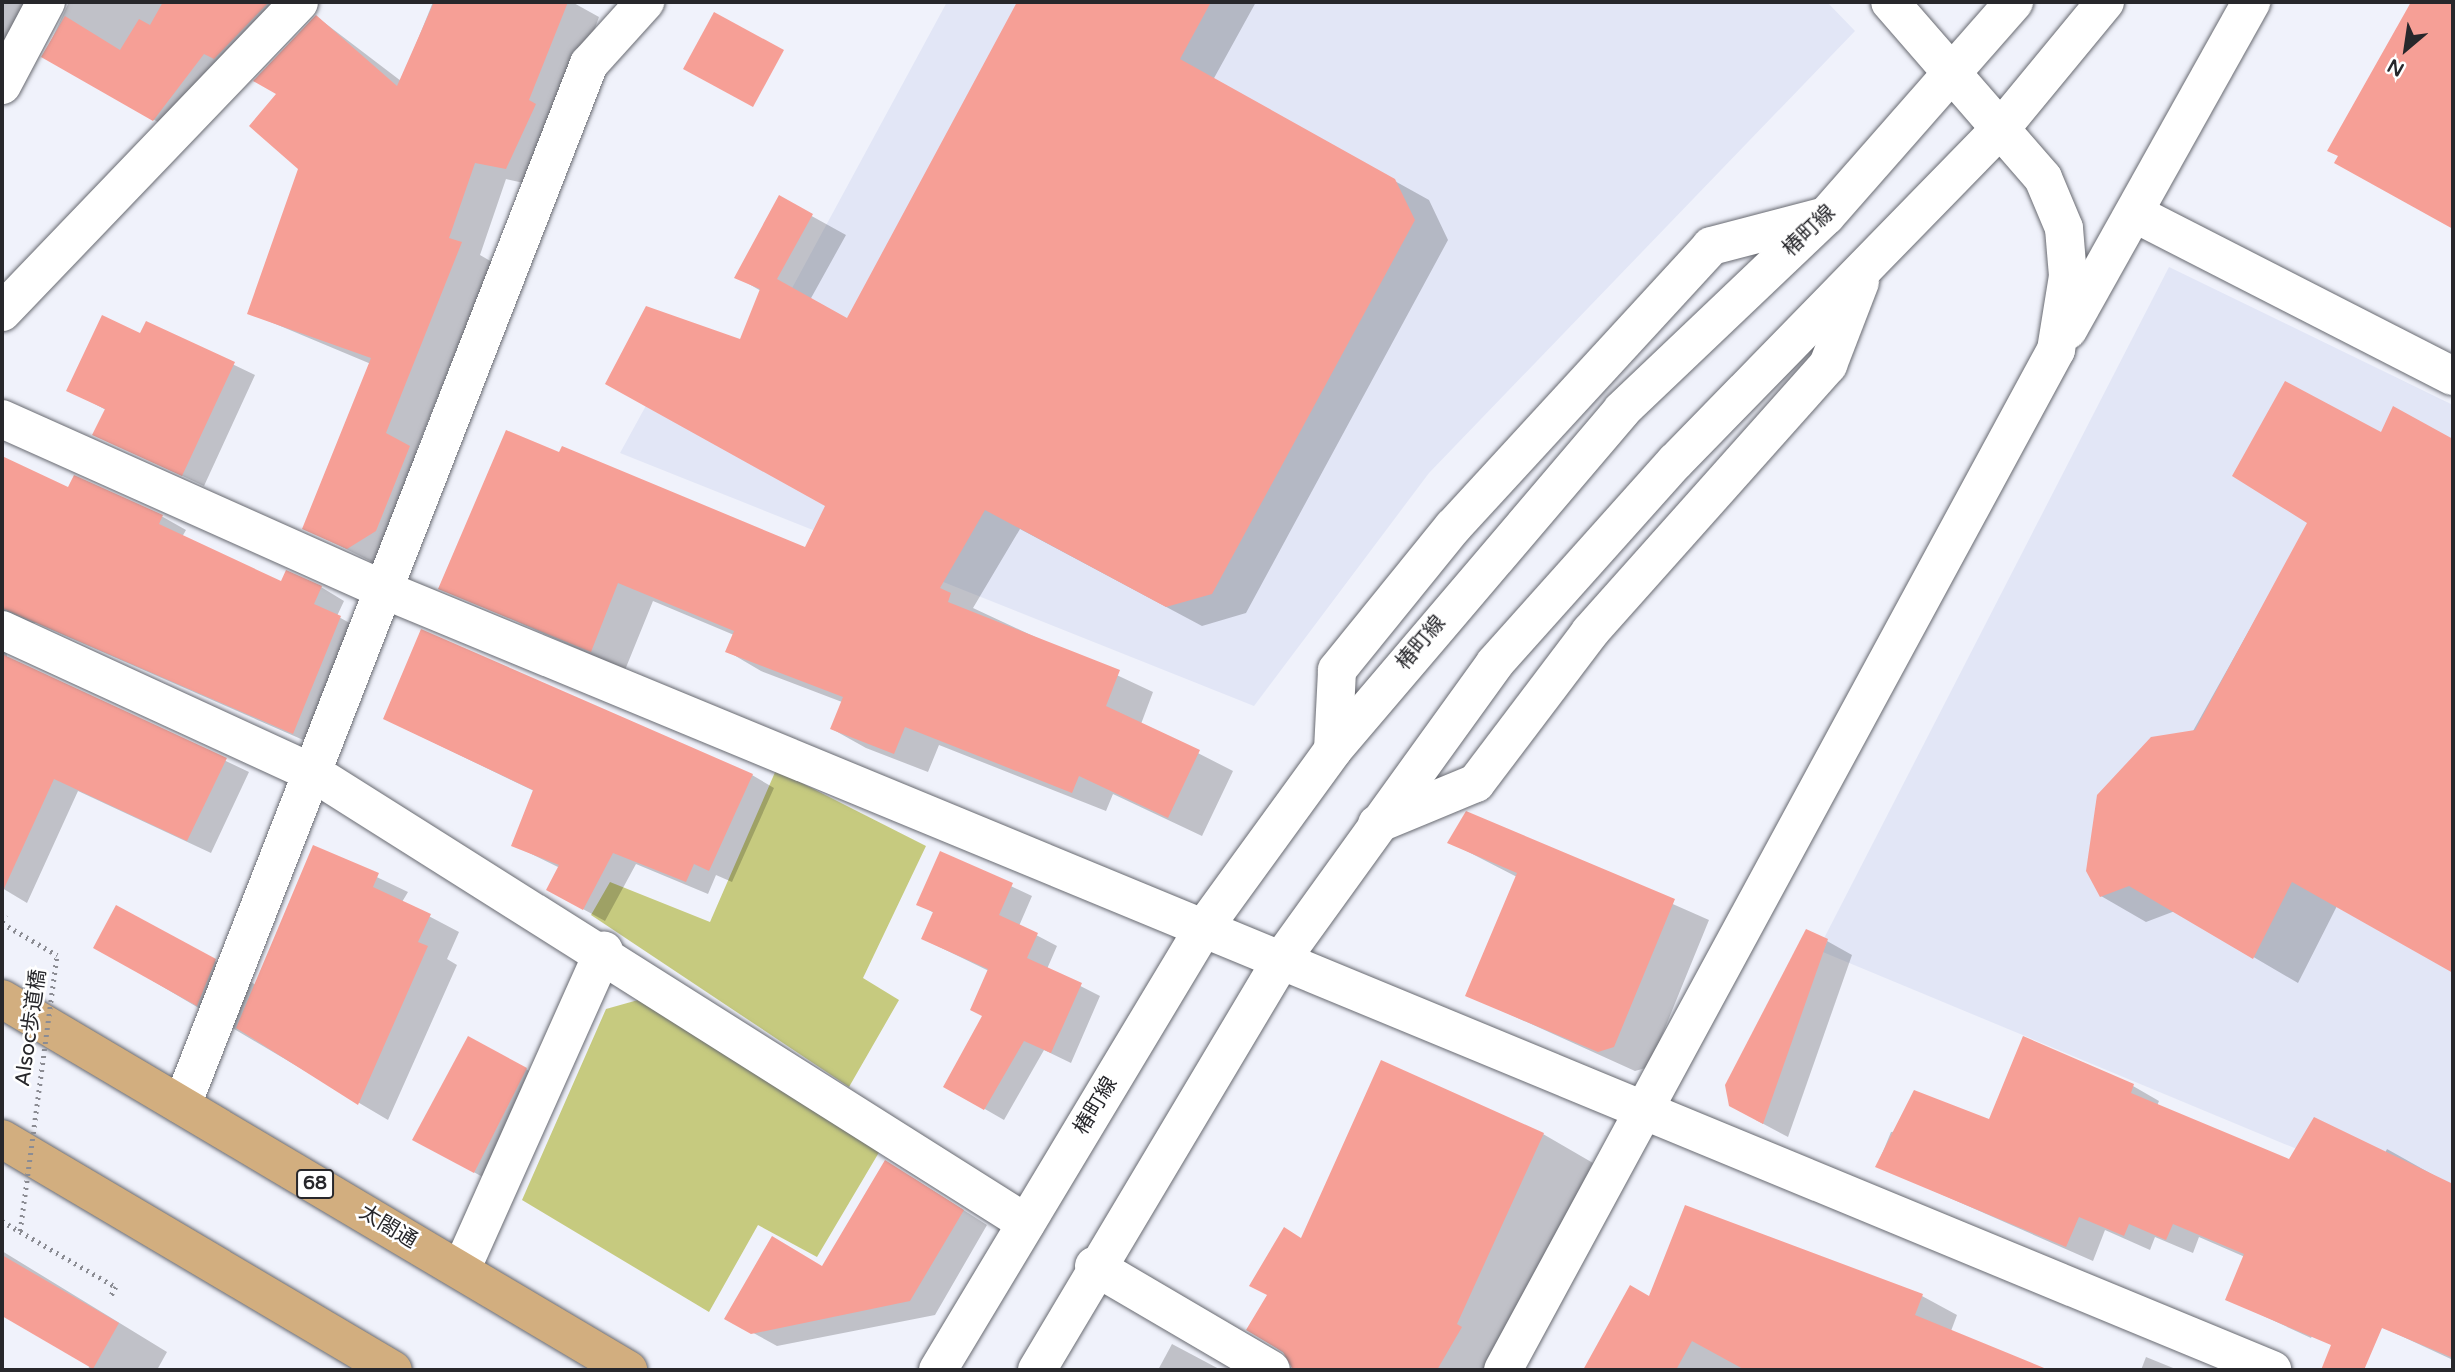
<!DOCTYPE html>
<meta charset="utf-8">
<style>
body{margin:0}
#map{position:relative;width:2455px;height:1372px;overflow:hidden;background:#f0f2fb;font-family:"Varela Round","Noto Sans JP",sans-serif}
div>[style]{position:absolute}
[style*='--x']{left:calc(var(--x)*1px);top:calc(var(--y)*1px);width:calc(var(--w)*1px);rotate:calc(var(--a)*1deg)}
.built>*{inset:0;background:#e2e6f6}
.green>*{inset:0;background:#c6ca7f}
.shadow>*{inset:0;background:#0003}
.building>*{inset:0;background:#f69f96}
.path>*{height:4.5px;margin-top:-2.25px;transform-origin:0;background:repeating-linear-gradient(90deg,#8b8c93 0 2px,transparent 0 7px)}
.roads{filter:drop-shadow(0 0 2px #686a71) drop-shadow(0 0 2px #686a71)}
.minor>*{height:38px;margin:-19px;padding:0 19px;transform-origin:19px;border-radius:19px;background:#fff}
.major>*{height:38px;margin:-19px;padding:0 19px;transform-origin:19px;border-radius:19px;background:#d2ae7f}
.path-bridge>*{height:4.5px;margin-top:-2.25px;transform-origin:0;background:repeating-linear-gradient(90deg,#8b8c93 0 2px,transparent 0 7px)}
span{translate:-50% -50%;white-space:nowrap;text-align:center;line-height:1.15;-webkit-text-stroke:5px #fff;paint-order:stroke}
.shield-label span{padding:2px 5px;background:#fff;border:2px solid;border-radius:5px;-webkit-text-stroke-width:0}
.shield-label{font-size:19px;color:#27272b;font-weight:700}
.street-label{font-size:21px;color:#27272b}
.frame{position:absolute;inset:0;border:4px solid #27272b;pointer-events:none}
.north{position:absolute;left:2371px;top:14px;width:70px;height:70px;-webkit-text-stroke:5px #fff;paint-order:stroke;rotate:209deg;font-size:19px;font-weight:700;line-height:28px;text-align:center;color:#27272b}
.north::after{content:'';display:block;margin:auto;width:24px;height:32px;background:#27272b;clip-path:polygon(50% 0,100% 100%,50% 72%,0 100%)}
</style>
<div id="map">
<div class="built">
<i style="clip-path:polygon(947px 2px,1827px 2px,1855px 31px,1429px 473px,1254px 706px,620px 453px,676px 351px,745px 375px)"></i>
<i style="clip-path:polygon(2169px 267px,2453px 405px,2453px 1214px,1818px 950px)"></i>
</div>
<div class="green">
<i style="clip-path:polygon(776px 770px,926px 846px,863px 978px,899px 1000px,849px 1087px,591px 915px,610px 882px,710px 922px)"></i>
<i style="clip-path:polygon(638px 1000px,881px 1149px,817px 1257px,758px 1225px,709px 1312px,522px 1200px,606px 1009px)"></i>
</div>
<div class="shadow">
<i style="clip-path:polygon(2px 2px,61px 2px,2px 107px)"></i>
<i style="clip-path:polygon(69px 2px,309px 2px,182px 136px,44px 56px)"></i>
<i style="clip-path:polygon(433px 2px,572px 2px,599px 17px,537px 186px,506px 179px,480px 255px,492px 262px,416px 451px,440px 465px,378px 565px,304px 528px,371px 364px,249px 313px,300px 168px,279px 94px,317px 17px,401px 81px)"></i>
<i style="clip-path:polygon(1020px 2px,1256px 2px,1213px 80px,1429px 200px,1448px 240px,1246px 613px,1202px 626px,1020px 529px,973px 608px,1153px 692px,1141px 724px,1233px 771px,1202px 836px,1113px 794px,1106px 811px,939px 745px,928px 772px,866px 748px,832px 729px,842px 702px,761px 671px,727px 651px,734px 635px,653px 601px,625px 670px,441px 588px,805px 550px,827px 506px,742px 341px,761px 291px,737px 277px,779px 198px,846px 235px,810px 300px,848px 320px)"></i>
<i style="clip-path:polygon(2413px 2px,2453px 2px,2453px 228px,2330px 150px)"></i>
<i style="clip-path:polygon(147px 323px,255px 375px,204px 486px,95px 435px,106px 410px,69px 390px,141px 336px)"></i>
<i style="clip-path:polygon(2394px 408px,2453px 441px,2453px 972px,2337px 906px,2298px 983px,2175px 911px,2146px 922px,2101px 896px,2309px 523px,2381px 435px)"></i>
<i style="clip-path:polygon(8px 461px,69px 489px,75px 477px,163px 517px,186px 530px,182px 537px,282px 583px,321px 587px,344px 601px,337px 616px,364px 631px,317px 746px,36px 623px,14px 624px,5px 635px,7px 657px,249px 772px,211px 853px,78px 791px,27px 903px,2px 888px,2px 474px)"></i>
<i style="clip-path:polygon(385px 719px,752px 775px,774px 788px,732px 882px,716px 875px,708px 894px,636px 864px,605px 921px,570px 902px,560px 868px,513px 845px,534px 791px)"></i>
<i style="clip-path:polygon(1466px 813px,1709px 920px,1649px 1067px,1635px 1071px,1467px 995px,1517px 877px,1449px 842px)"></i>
<i style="clip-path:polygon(314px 847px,408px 892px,402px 902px,459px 932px,447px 959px,457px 965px,388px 1120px,153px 981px,215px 961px,256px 985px)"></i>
<i style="clip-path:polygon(941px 853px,1032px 896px,1019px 926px,1057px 946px,1047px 969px,1100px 996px,1071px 1063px,1044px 1050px,1004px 1120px,945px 1086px,984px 1016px,989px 971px,923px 939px,934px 913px,919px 904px)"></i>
<i style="clip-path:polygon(1827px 941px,1852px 955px,1788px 1137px,1756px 1120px)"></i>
<i style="clip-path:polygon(526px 1069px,550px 1083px,499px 1186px,439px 1153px)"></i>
<i style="clip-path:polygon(2133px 1086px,2159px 1101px,2157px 1106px,2289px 1161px,2383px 1157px,2387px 1149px,2453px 1186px,2453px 1360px,2358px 1316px,2356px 1256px,2311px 1338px,2227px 1299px,2245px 1257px,2199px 1237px,2193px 1253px,2155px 1237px,2150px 1250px,2105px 1230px,2093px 1261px,1877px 1166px,1891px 1132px,1990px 1121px)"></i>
<i style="clip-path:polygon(1543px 1134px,1593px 1163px,1505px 1370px,1292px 1370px,1291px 1358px,1248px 1329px,1302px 1240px)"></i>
<i style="clip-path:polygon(910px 1176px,987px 1225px,935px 1315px,777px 1346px,726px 1318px,823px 1268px)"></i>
<i style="clip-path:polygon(1686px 1207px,1922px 1296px,1957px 1315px,1951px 1331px,2035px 1370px,1585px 1370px,1631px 1288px,1650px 1299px)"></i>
<i style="clip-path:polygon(2px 1251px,167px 1352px,157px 1370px,87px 1370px,90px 1366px,2px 1314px)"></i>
<i style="clip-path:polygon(1172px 1344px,1221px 1370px,1158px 1370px)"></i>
<i style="clip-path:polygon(2146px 1357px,2178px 1370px,2141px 1370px)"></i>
</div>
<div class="building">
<i style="clip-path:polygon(163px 2px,269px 2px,214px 59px,204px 54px,153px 121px,41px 57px,65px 16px,120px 50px,139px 19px,150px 25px)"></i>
<i style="clip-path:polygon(434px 2px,568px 2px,529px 100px,536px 104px,506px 169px,475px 163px,449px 238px,462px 242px,386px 433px,410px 446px,376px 531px,347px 549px,302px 529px,371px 358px,247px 314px,298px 169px,249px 126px,276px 94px,253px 81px,316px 15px,397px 86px)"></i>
<i style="clip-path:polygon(1017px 2px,1211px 2px,1180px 59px,1395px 179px,1415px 220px,1212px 594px,1166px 607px,985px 510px,940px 588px,951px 593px,948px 602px,1120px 670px,1106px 706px,1200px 750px,1168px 818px,1079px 776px,1072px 793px,905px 727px,894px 754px,830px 729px,843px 697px,725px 652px,734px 631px,618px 583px,591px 652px,438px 589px,506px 430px,559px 452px,562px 446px,805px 547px,825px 506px,605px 384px,646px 306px,740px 339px,760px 289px,734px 278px,779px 195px,813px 214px,777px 279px,847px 318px)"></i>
<i style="clip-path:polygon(2411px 2px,2453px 2px,2453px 229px,2334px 163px,2338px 156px,2327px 151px)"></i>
<i style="clip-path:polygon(714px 12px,784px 50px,753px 107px,683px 69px)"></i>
<i style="clip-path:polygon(102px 315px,140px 333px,146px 321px,235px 362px,182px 476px,92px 435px,105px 409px,66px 391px)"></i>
<i style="clip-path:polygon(2285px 381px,2381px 432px,2393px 406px,2453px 439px,2453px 973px,2292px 882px,2253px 959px,2129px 886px,2100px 897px,2086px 871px,2097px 795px,2151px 737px,2195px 730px,2307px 523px,2232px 476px)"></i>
<i style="clip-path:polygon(2px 456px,68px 487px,74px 475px,163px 515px,159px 524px,281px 581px,286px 570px,322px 586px,314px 604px,341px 616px,293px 734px,2px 608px)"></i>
<i style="clip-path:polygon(421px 629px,753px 774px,709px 871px,694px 864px,686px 882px,613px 853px,583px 910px,546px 890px,559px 865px,511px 846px,533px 790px,383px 719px)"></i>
<i style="clip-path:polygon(2px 654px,227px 758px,187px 841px,54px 779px,2px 893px)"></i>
<i style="clip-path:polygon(1466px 811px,1675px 899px,1614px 1047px,1598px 1052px,1465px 996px,1517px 873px,1447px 843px)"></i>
<i style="clip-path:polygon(313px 845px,379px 873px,373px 887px,431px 914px,418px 942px,428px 946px,358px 1105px,236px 1028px)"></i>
<i style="clip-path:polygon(940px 851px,1013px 883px,999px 915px,1038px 933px,1027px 958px,1082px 983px,1051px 1053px,1024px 1041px,984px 1110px,943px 1087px,982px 1016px,970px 1010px,988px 969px,921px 939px,933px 912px,916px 905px)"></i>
<i style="clip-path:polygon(116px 905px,216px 959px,197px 1006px,93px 948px)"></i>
<i style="clip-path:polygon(1806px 929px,1828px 939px,1763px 1124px,1729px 1106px,1725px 1085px)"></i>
<i style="clip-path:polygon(468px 1036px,527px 1068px,474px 1173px,412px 1140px)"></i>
<i style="clip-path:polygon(2023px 1036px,2134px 1084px,2131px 1093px,2289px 1159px,2314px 1117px,2453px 1184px,2453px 1358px,2382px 1328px,2364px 1370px,2321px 1370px,2331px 1345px,2225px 1300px,2244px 1254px,2173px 1224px,2166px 1240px,2129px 1224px,2124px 1236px,2079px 1217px,2066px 1247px,1875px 1167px,1914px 1090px,1989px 1119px)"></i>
<i style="clip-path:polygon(1381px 1060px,1544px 1133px,1457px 1324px,1462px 1327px,1437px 1370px,1293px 1370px,1283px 1352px,1246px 1330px,1267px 1295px,1249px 1286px,1284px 1227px,1301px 1238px)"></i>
<i style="clip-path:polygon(885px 1160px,964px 1210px,910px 1301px,751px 1334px,724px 1319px,772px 1236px,822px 1266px)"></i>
<i style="clip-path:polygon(1685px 1205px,1923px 1294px,1915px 1315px,2049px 1370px,1745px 1370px,1692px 1341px,1676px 1370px,1583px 1370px,1630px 1285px,1649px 1296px)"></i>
<i style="clip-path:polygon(2px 1255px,119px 1323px,93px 1369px,2px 1316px)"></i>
</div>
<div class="path">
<i style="--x:2;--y:921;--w:7;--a:-56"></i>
<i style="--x:2;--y:923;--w:64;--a:30.2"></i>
<i style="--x:2;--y:1221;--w:132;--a:30.1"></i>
<i style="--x:116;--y:1287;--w:13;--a:119"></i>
</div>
<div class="roads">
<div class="minor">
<i style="--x:2;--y:85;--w:94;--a:-62.1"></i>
<i style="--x:2134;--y:213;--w:358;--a:27.1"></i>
<i style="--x:2;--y:312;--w:429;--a:-46.2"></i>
<i style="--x:2068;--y:330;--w:376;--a:-60.8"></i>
<i style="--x:2;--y:419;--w:422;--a:24.1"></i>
<i style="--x:387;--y:591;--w:2040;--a:22.45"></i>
<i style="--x:2;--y:630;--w:345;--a:24.7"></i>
<i style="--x:315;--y:774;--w:841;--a:32.27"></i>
<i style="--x:1333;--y:750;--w:80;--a:-87.1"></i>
<i style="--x:1337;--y:670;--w:184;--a:-51"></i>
<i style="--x:1453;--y:527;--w:381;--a:-47.4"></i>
<i style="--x:1711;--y:246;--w:115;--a:-14.6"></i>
<i style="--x:1377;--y:824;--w:107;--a:-22.5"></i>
<i style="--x:1476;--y:783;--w:189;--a:-52.9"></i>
<i style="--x:1590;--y:632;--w:358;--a:-48.3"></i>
<i style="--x:1828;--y:365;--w:89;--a:-68.9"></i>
<i style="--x:182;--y:1105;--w:1118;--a:-68.65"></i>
<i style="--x:589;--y:64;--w:84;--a:-47.9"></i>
<i style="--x:1094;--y:1266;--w:205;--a:30.4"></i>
<i style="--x:461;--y:1270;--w:350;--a:-65.9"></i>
<i style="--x:938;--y:1370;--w:514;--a:-59"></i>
<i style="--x:1203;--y:929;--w:221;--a:-54"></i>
<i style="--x:1333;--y:750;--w:446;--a:-49.6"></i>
<i style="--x:1622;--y:410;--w:282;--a:-43.6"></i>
<i style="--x:1826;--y:216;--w:285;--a:-48.7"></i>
<i style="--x:1037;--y:1370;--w:477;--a:-59.2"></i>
<i style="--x:1281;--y:960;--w:366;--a:-54.2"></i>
<i style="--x:1495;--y:663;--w:270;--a:-48.2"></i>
<i style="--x:1675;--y:462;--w:468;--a:-45.7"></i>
<i style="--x:2002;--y:127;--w:162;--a:-50.5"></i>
<i style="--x:1503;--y:1370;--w:1160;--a:-61.54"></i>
<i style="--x:2056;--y:350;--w:75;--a:-80.8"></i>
<i style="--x:2068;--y:276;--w:48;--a:-94.8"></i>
<i style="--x:2064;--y:228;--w:54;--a:-112.8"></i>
<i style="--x:2043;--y:178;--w:233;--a:-131"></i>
</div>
<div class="major">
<i style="--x:2;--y:999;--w:728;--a:30.65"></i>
<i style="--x:2;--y:1139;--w:454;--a:30.6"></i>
</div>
</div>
<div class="path-bridge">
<i style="--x:20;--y:1231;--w:278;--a:-82.4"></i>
</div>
<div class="shield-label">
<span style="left:315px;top:1184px">68</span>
</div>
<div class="street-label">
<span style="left:1809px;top:231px;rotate:-44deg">椿町線</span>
<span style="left:1421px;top:643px;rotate:-50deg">椿町線</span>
<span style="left:31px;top:1028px;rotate:-82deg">Alsoc歩道橋</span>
<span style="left:1096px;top:1106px;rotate:-59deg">椿町線</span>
<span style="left:388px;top:1227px;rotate:31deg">太閤通</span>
</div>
<div class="frame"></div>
<div class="north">N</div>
</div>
